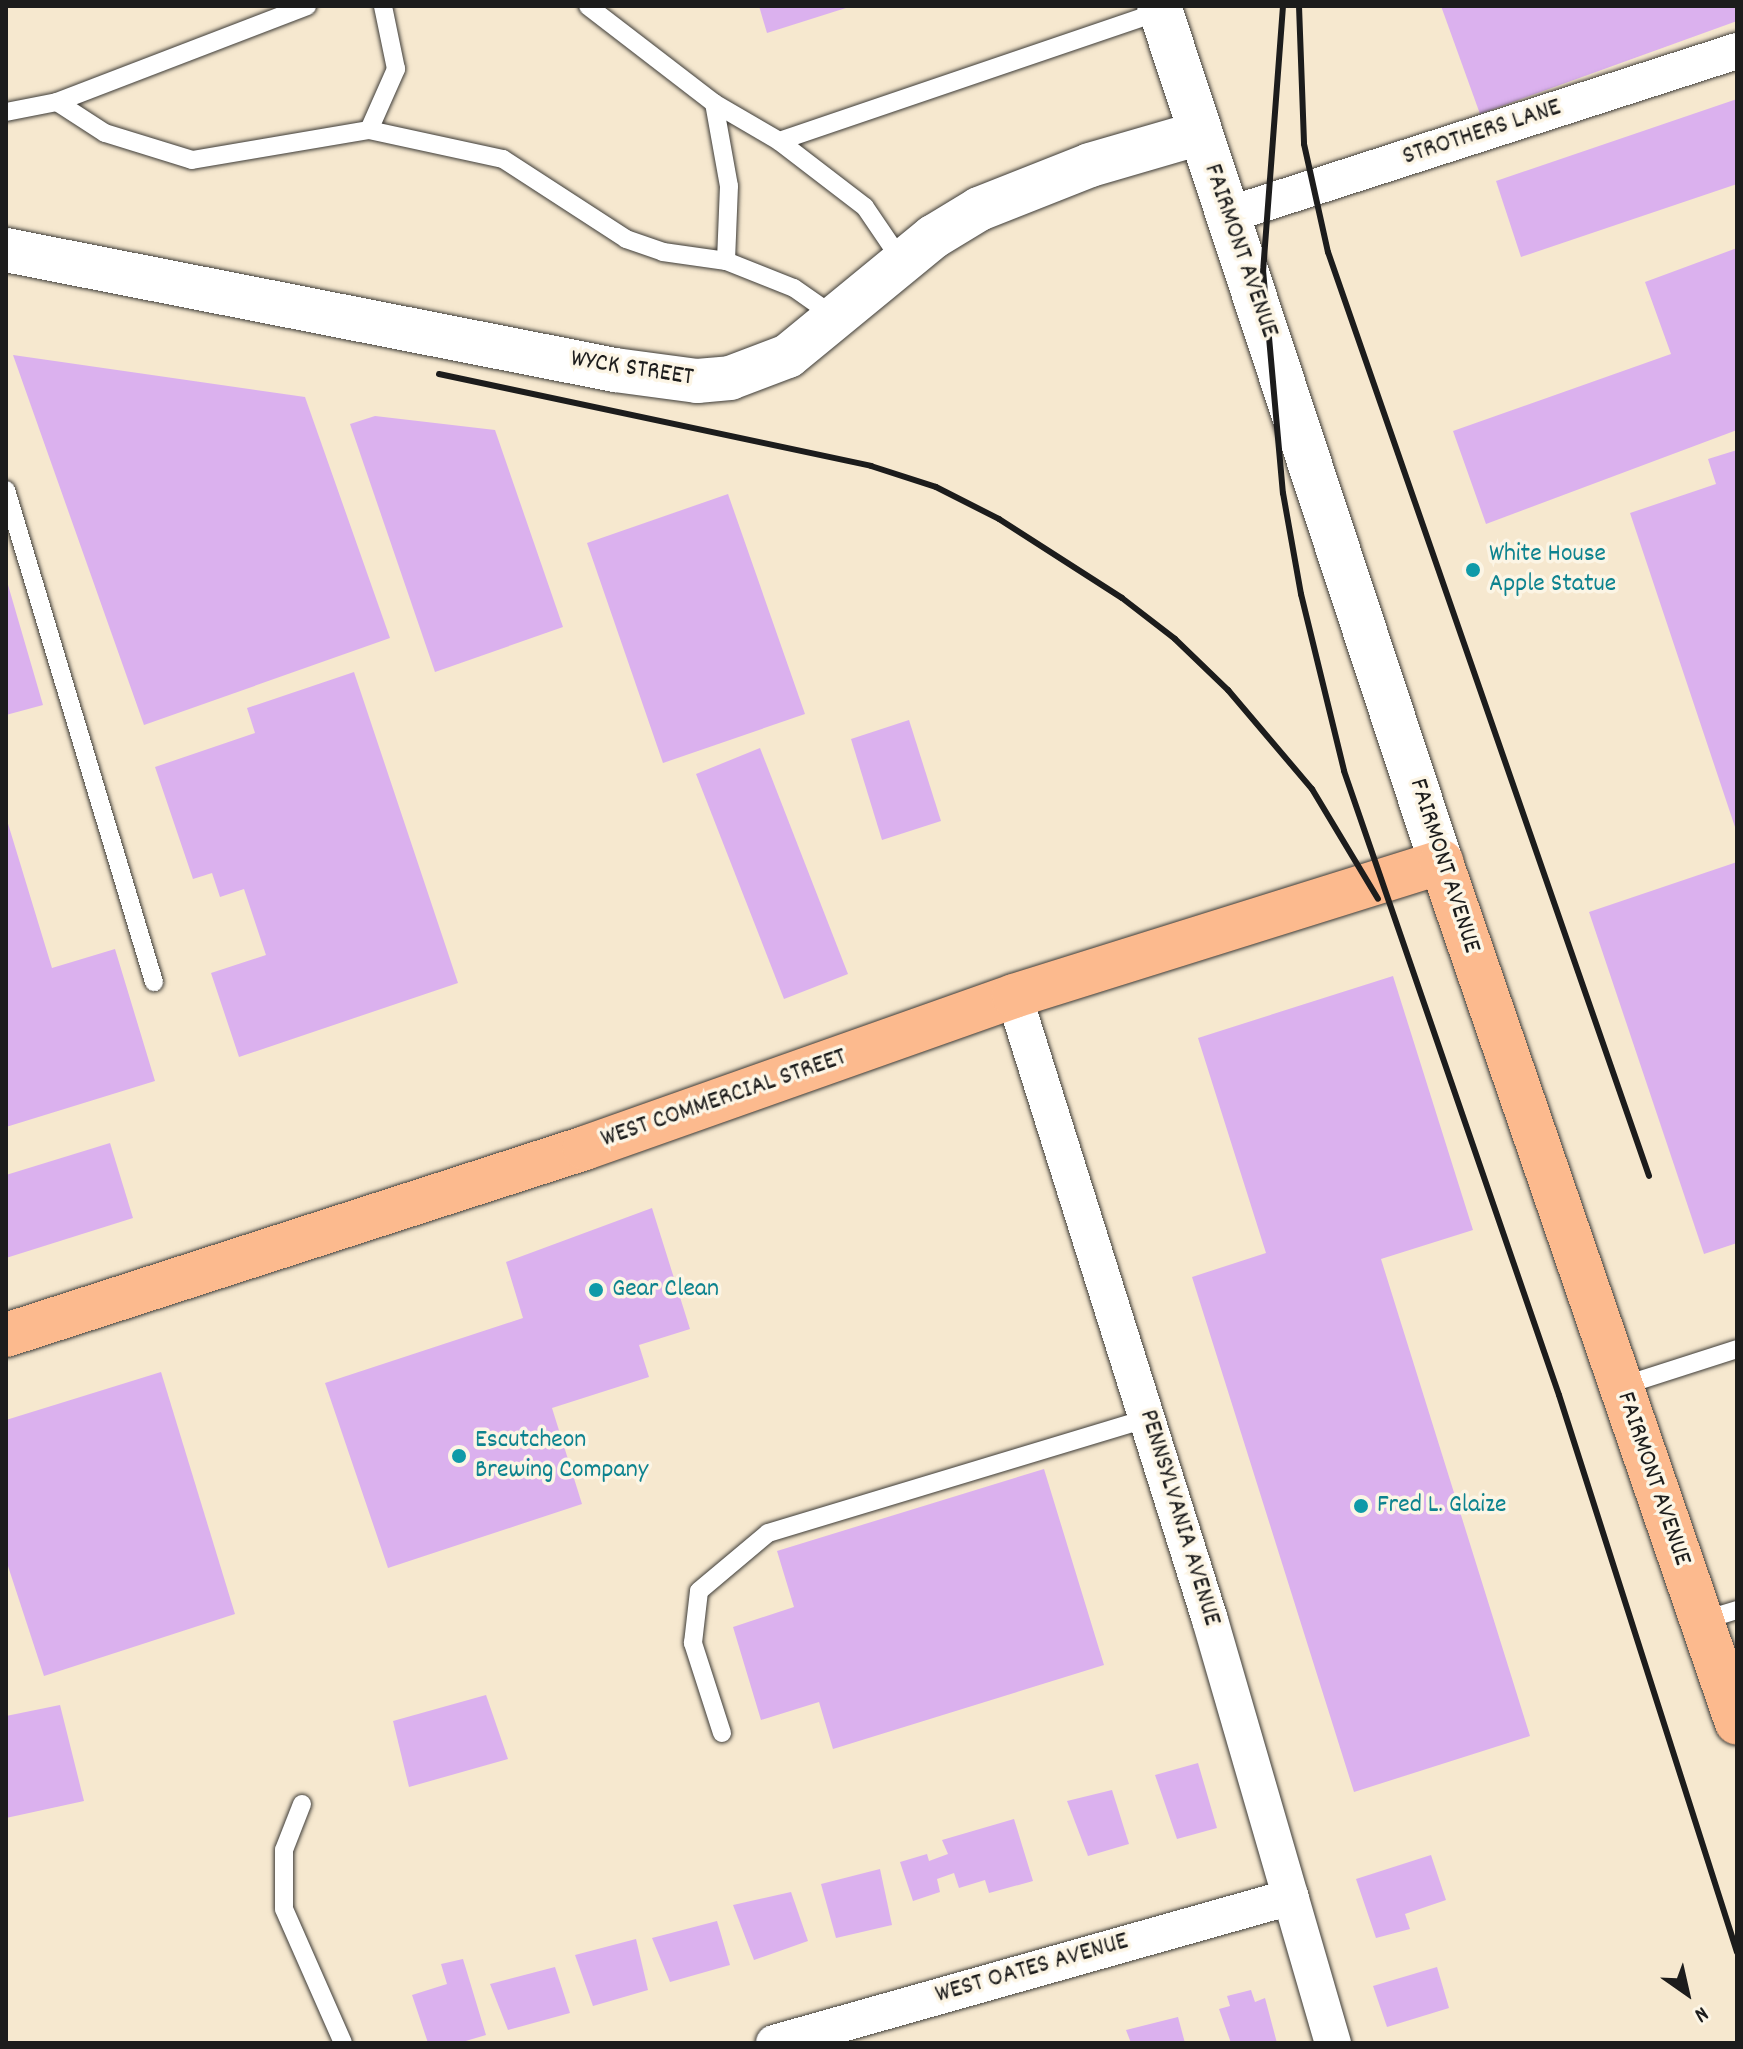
<!DOCTYPE html>
<style>
body{margin:0}
#map{position:relative;width:1743px;height:2049px;overflow:hidden;background:#f6e8cf;font-family:Dekko,sans-serif}
div>[style]{position:absolute}
[style*='--x']{left:calc(var(--x)*1px);top:calc(var(--y)*1px);width:calc(var(--w)*1px);rotate:calc(var(--a)*1deg)}
.building>*{inset:0;background:#dbb1ee}
.roads{filter:drop-shadow(0 0 2px #3d3b37) drop-shadow(0 0 2px #3d3b37)}
.service>*{height:18px;margin:-9px;padding:0 9px;transform-origin:9px;border-radius:9px;background:#fff}
.minor>*{height:36px;margin:-18px;padding:0 18px;transform-origin:18px;border-radius:18px;background:#fff}
.tertiary>*{height:44px;margin:-22px;padding:0 22px;transform-origin:22px;border-radius:22px;background:#fff}
.primary>*{height:44px;margin:-22px;padding:0 22px;transform-origin:22px;border-radius:22px;background:#fcba8e}
.rail>*{height:6px;margin:-3px;padding:0 3px;transform-origin:3px;border-radius:3px;background:#1c1c1c}
.dots>*{width:22px;height:22px;translate:-50% -50%;box-sizing:border-box;border:4px solid #fcf5e5;border-radius:50%}
span{translate:-50% -50%;white-space:nowrap;text-align:center;line-height:1.15;-webkit-text-stroke:7px #fcf5e5;paint-order:stroke}
.street-label{font-size:26px;color:#1c1c1c}
.culture-label{font-size:26px;color:#0d838f}
.left{translate:0 -50%;text-align:left}
.frame{position:absolute;inset:0;border:8px solid #1c1c1c;pointer-events:none}
.north{position:absolute;left:1647px;top:1953px;width:80px;height:80px;-webkit-text-stroke:6px #fcf5e5;paint-order:stroke;rotate:146deg;font-size:22px;font-weight:700;line-height:32px;text-align:center;color:#1c1c1c}
.north::after{content:'';display:block;margin:auto;width:28px;height:36px;background:#1c1c1c;clip-path:polygon(50% 0,100% 100%,50% 72%,0 100%)}
</style>
<div id="map">
<div class="building">
<i style="clip-path:polygon(759px 6px,849px 6px,849px 7px,767px 33px)"></i>
<i style="clip-path:polygon(1441px 6px,1737px 6px,1737px 21px,1480px 114px)"></i>
<i style="clip-path:polygon(1737px 99px,1737px 184px,1521px 257px,1496px 181px)"></i>
<i style="clip-path:polygon(1737px 248px,1737px 430px,1486px 524px,1453px 431px,1671px 354px,1645px 282px)"></i>
<i style="clip-path:polygon(13px 355px,305px 397px,390px 638px,144px 725px)"></i>
<i style="clip-path:polygon(375px 416px,495px 430px,563px 627px,435px 672px,350px 424px)"></i>
<i style="clip-path:polygon(1737px 450px,1737px 830px,1736px 830px,1630px 513px,1716px 484px,1708px 459px)"></i>
<i style="clip-path:polygon(728px 494px,805px 714px,663px 763px,587px 543px)"></i>
<i style="clip-path:polygon(6px 578px,43px 705px,6px 715px)"></i>
<i style="clip-path:polygon(354px 672px,458px 983px,239px 1057px,211px 973px,266px 955px,244px 889px,220px 897px,212px 873px,193px 879px,155px 767px,255px 733px,247px 708px)"></i>
<i style="clip-path:polygon(909px 720px,941px 821px,882px 840px,851px 739px)"></i>
<i style="clip-path:polygon(760px 748px,848px 974px,784px 999px,696px 774px)"></i>
<i style="clip-path:polygon(6px 817px,52px 968px,115px 949px,155px 1081px,6px 1127px)"></i>
<i style="clip-path:polygon(1737px 862px,1737px 1243px,1704px 1254px,1589px 912px)"></i>
<i style="clip-path:polygon(1393px 976px,1473px 1230px,1381px 1259px,1530px 1736px,1354px 1792px,1192px 1277px,1266px 1253px,1198px 1038px)"></i>
<i style="clip-path:polygon(110px 1143px,133px 1218px,6px 1258px,6px 1175px)"></i>
<i style="clip-path:polygon(652px 1208px,690px 1329px,639px 1345px,649px 1377px,552px 1408px,582px 1504px,388px 1568px,325px 1383px,523px 1318px,506px 1262px)"></i>
<i style="clip-path:polygon(161px 1372px,235px 1614px,44px 1676px,6px 1560px,6px 1420px)"></i>
<i style="clip-path:polygon(1044px 1469px,1104px 1665px,833px 1749px,819px 1702px,761px 1720px,733px 1627px,794px 1607px,777px 1551px)"></i>
<i style="clip-path:polygon(486px 1695px,508px 1759px,409px 1787px,393px 1721px)"></i>
<i style="clip-path:polygon(60px 1705px,84px 1801px,6px 1818px,6px 1716px)"></i>
<i style="clip-path:polygon(1198px 1763px,1217px 1828px,1177px 1839px,1155px 1775px)"></i>
<i style="clip-path:polygon(1112px 1790px,1129px 1844px,1088px 1856px,1067px 1801px)"></i>
<i style="clip-path:polygon(1014px 1819px,1033px 1881px,989px 1893px,985px 1880px,959px 1888px,954px 1873px,937px 1879px,940px 1892px,913px 1901px,900px 1862px,927px 1854px,929px 1861px,948px 1854px,942px 1840px)"></i>
<i style="clip-path:polygon(1431px 1855px,1446px 1900px,1405px 1914px,1410px 1929px,1376px 1938px,1356px 1879px)"></i>
<i style="clip-path:polygon(880px 1869px,892px 1925px,836px 1938px,821px 1884px)"></i>
<i style="clip-path:polygon(791px 1892px,808px 1941px,754px 1960px,733px 1905px)"></i>
<i style="clip-path:polygon(717px 1921px,730px 1965px,670px 1982px,652px 1938px)"></i>
<i style="clip-path:polygon(636px 1939px,648px 1990px,593px 2006px,575px 1955px)"></i>
<i style="clip-path:polygon(463px 1959px,486px 2035px,459px 2043px,428px 2043px,412px 1995px,447px 1984px,441px 1964px)"></i>
<i style="clip-path:polygon(555px 1967px,570px 2013px,508px 2030px,490px 1984px)"></i>
<i style="clip-path:polygon(1437px 1967px,1449px 2008px,1387px 2027px,1373px 1986px)"></i>
<i style="clip-path:polygon(1251px 1990px,1255px 2002px,1265px 1998px,1277px 2043px,1231px 2043px,1219px 2009px,1230px 2006px,1227px 1996px)"></i>
<i style="clip-path:polygon(1178px 2017px,1185px 2043px,1131px 2043px,1126px 2030px)"></i>
</div>
<div class="roads">
<div class="service">
<i style="--x:588;--y:6;--w:159;--a:37.6"></i>
<i style="--x:714;--y:103;--w:75;--a:30.3"></i>
<i style="--x:57;--y:102;--w:57;--a:32.9"></i>
<i style="--x:105;--y:133;--w:91;--a:17.2"></i>
<i style="--x:192;--y:160;--w:180;--a:-9.6"></i>
<i style="--x:369;--y:130;--w:137;--a:12.2"></i>
<i style="--x:503;--y:159;--w:147;--a:33"></i>
<i style="--x:626;--y:239;--w:39;--a:19"></i>
<i style="--x:663;--y:252;--w:64;--a:8.1"></i>
<i style="--x:726;--y:261;--w:73;--a:21.7"></i>
<i style="--x:794;--y:288;--w:49;--a:35"></i>
<i style="--x:714;--y:103;--w:84;--a:79.8"></i>
<i style="--x:729;--y:186;--w:75;--a:92.3"></i>
<i style="--x:6;--y:112;--w:52;--a:-11.1"></i>
<i style="--x:57;--y:102;--w:268;--a:-21"></i>
<i style="--x:369;--y:130;--w:67;--a:-66.1"></i>
<i style="--x:396;--y:69;--w:64;--a:-101.7"></i>
<i style="--x:903;--y:263;--w:68;--a:-124.2"></i>
<i style="--x:865;--y:207;--w:108;--a:-142.5"></i>
<i style="--x:779;--y:141;--w:404;--a:-18.8"></i>
<i style="--x:6;--y:490;--w:514;--a:73.26"></i>
<i style="--x:1622;--y:1386;--w:121;--a:-17.8"></i>
<i style="--x:1701;--y:1621;--w:38;--a:-17"></i>
<i style="--x:722;--y:1733;--w:95;--a:-107.9"></i>
<i style="--x:693;--y:1643;--w:52;--a:-83.4"></i>
<i style="--x:699;--y:1591;--w:90;--a:-40"></i>
<i style="--x:768;--y:1533;--w:397;--a:-16.8"></i>
<i style="--x:302;--y:1804;--w:49;--a:111.4"></i>
<i style="--x:284;--y:1850;--w:59;--a:90"></i>
<i style="--x:284;--y:1909;--w:146;--a:66.2"></i>
</div>
<div class="minor">
<i style="--x:1228;--y:215;--w:535;--a:-17.86"></i>
<i style="--x:1014;--y:996;--w:654;--a:72.56"></i>
<i style="--x:1210;--y:1620;--w:441;--a:73.8"></i>
<i style="--x:774;--y:2043;--w:537;--a:-15.77"></i>
</div>
<div class="tertiary">
<i style="--x:1159;--y:6;--w:901;--a:71.77"></i>
<i style="--x:6;--y:250;--w:621;--a:11.15"></i>
<i style="--x:615;--y:370;--w:83;--a:7.6"></i>
<i style="--x:697;--y:381;--w:33;--a:-5"></i>
<i style="--x:730;--y:378;--w:62;--a:-20.8"></i>
<i style="--x:788;--y:356;--w:188;--a:-39.4"></i>
<i style="--x:933;--y:237;--w:54;--a:-31.3"></i>
<i style="--x:979;--y:209;--w:119;--a:-21.6"></i>
<i style="--x:1090;--y:165;--w:115;--a:-16.2"></i>
</div>
<div class="primary">
<i style="--x:6;--y:1335;--w:608;--a:-17.9"></i>
<i style="--x:585;--y:1148;--w:455;--a:-19.5"></i>
<i style="--x:1014;--y:996;--w:448;--a:-17.4"></i>
<i style="--x:1441;--y:862;--w:910;--a:71.03"></i>
</div>
</div>
<div class="rail">
<i style="--x:1283;--y:6;--w:265;--a:94.3"></i>
<i style="--x:1263;--y:270;--w:224;--a:84.9"></i>
<i style="--x:1283;--y:493;--w:103;--a:79.9"></i>
<i style="--x:1301;--y:594;--w:182;--a:76.3"></i>
<i style="--x:1344;--y:771;--w:660;--a:70.99"></i>
<i style="--x:1559;--y:1395;--w:585;--a:72.28"></i>
<i style="--x:1299;--y:6;--w:138;--a:87.9"></i>
<i style="--x:1304;--y:144;--w:111;--a:77.5"></i>
<i style="--x:1328;--y:252;--w:978;--a:70.84"></i>
<i style="--x:439;--y:374;--w:442;--a:12"></i>
<i style="--x:871;--y:466;--w:68;--a:17.9"></i>
<i style="--x:936;--y:487;--w:71;--a:26.9"></i>
<i style="--x:999;--y:519;--w:146;--a:32.7"></i>
<i style="--x:1122;--y:598;--w:67;--a:37.7"></i>
<i style="--x:1175;--y:639;--w:74;--a:43.9"></i>
<i style="--x:1228;--y:690;--w:130;--a:49.7"></i>
<i style="--x:1312;--y:789;--w:128;--a:59"></i>
</div>
<div class="dots">
<i style="left:1473px;top:570px;background:#0f9aa8"></i>
<i style="left:596px;top:1290px;background:#0f9aa8"></i>
<i style="left:459px;top:1456px;background:#0f9aa8"></i>
<i style="left:1361px;top:1506px;background:#0f9aa8"></i>
</div>
<div class="street-label">
<span style="left:1482px;top:133px;rotate:-18deg">STROTHERS LANE</span>
<span style="left:1240px;top:251px;rotate:71deg">FAIRMONT AVENUE</span>
<span style="left:632px;top:369px;rotate:9deg">WYCK STREET</span>
<span style="left:1444px;top:866px;rotate:72deg">FAIRMONT AVENUE</span>
<span style="left:724px;top:1099px;rotate:-19deg">WEST COMMERCIAL STREET</span>
<span style="left:1653px;top:1479px;rotate:71deg">FAIRMONT AVENUE</span>
<span style="left:1179px;top:1518px;rotate:73deg">PENNSYLVANIA AVENUE</span>
<span style="left:1032px;top:1969px;rotate:-16deg">WEST OATES AVENUE</span>
</div>
<div class="culture-label">
<span class="left" style="left:1489px;top:570px">White House<br>Apple Statue</span>
<span class="left" style="left:612px;top:1290px">Gear Clean</span>
<span class="left" style="left:475px;top:1456px">Escutcheon<br>Brewing Company</span>
<span class="left" style="left:1377px;top:1506px">Fred L. Glaize</span>
</div>
<div class="frame"></div>
<div class="north">N</div>
</div>
